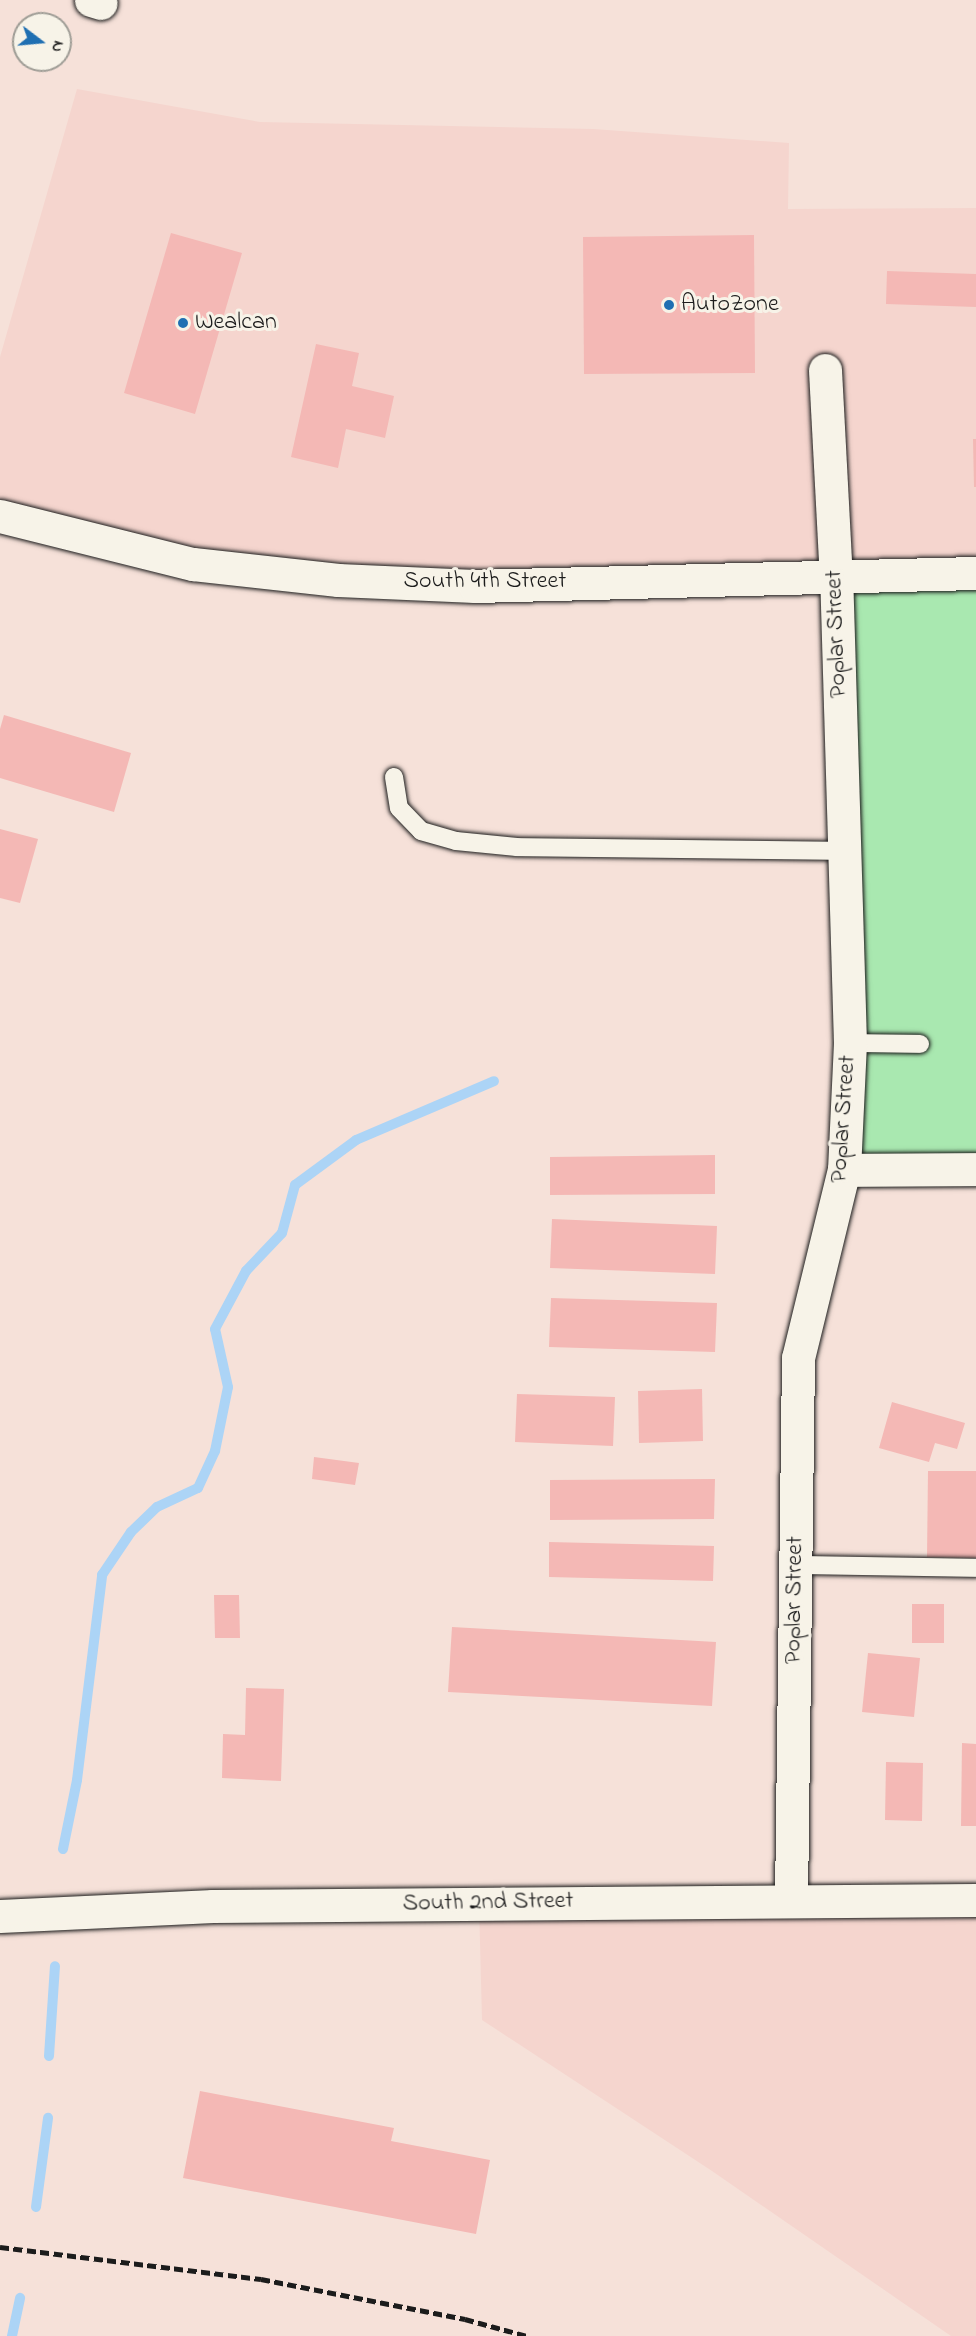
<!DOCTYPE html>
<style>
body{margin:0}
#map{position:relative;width:976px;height:2336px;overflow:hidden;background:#f6e1d9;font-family:"Indie Flower",sans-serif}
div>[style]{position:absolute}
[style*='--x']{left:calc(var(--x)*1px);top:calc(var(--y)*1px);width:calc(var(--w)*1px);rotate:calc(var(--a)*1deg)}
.built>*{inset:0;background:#f5d5ce}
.green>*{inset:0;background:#a9e8b0}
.stream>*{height:10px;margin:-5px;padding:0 5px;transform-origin:5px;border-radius:5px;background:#acd4f6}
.building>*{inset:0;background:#f4b8b5}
.roads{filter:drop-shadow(0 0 2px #1c1c1c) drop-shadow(0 0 2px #1c1c1c)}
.lane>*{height:18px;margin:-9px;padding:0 9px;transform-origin:9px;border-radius:9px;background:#f7f3e8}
.street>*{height:33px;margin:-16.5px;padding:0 16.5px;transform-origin:16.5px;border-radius:16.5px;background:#f7f3e8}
.secondary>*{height:33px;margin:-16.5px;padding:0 16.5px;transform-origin:16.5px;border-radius:16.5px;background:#f7f3e8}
.highway>*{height:33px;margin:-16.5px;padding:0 16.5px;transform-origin:16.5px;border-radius:16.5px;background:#f7f3e8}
.rail>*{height:4.5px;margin-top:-2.25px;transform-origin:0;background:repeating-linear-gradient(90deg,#1c1c1c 0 9px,transparent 0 13.5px)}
.dots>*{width:16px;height:16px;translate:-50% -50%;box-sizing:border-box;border:3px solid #f7f3e8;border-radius:50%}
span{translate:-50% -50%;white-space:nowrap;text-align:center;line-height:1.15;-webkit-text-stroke:6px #f7f3e8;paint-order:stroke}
.poi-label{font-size:24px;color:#1c1c1c}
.left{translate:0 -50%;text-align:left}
.street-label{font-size:24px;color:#1c1c1c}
.north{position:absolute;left:12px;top:12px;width:60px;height:60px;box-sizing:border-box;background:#f7f3e8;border:2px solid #9f9d96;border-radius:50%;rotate:106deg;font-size:16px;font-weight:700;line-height:24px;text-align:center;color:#1c1c1c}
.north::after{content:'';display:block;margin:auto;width:21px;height:27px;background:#1f6fb2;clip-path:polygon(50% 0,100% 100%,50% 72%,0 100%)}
</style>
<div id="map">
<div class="built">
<i style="clip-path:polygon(77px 89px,260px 122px,593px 129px,789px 143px,788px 209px,976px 208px,976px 573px,338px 580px,0 516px,0 357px)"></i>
<i style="clip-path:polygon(976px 1900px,976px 2336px,951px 2336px,712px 2171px,482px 2020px,479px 1903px)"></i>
</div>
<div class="green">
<i style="clip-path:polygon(976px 573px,976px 1169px,844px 1170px,836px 579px)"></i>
</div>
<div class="stream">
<i style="--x:63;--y:1849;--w:70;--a:-78.5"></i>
<i style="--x:77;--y:1780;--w:207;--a:-83"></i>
<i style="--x:102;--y:1575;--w:52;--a:-56"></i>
<i style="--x:131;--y:1532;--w:36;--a:-44"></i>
<i style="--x:157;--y:1507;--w:45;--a:-24.9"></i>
<i style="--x:198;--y:1488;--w:41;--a:-65.3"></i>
<i style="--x:215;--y:1451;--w:65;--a:-78.5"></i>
<i style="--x:228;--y:1387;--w:59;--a:-102.6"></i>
<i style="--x:215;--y:1329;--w:66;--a:-61.9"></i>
<i style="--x:246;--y:1271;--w:52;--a:-46.5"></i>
<i style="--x:282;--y:1233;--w:50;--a:-74.8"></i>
<i style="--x:295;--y:1185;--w:76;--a:-36.4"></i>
<i style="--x:356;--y:1140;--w:150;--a:-23.1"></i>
<i style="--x:49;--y:2056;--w:90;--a:-86.2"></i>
<i style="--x:36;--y:2207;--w:90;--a:-82.3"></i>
<i style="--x:12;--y:2336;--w:39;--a:-78"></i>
</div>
<div class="building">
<i style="clip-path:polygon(171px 233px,242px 253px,195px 414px,124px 393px)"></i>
<i style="clip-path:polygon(754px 235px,755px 373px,584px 374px,583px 237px)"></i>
<i style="clip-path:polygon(887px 271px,976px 274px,976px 307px,886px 304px)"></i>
<i style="clip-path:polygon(316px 344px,359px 353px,352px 386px,394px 396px,385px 438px,346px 429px,338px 468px,291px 457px)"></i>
<i style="clip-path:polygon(973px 439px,976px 439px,976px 487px,974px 487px)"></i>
<i style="clip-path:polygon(4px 715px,131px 753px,114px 812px,0 778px,0 729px)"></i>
<i style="clip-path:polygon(0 829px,38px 839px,20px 903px,0 898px)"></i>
<i style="clip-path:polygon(715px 1155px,715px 1194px,550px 1195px,550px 1157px)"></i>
<i style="clip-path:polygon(552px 1219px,717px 1226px,715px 1274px,550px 1268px)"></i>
<i style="clip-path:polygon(551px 1298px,717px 1303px,715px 1352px,549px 1347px)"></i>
<i style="clip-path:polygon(702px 1389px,703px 1441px,639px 1443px,638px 1391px)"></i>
<i style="clip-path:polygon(517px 1394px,615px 1397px,613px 1446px,515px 1442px)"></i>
<i style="clip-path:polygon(892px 1402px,965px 1423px,957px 1449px,935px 1443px,929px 1462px,879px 1448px)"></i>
<i style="clip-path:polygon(314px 1457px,359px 1463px,355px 1485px,312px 1479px)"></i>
<i style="clip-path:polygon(928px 1471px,976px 1471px,976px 1558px,927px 1557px)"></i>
<i style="clip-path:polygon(715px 1479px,714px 1519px,550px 1520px,550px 1480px)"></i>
<i style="clip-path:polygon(549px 1542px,714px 1546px,713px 1581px,549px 1577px)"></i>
<i style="clip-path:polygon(214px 1595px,239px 1595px,240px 1638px,215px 1638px)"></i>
<i style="clip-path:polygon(912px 1604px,944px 1604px,944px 1643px,912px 1643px)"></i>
<i style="clip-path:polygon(452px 1627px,716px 1642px,712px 1706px,448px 1692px)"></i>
<i style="clip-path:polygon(868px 1653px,920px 1658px,914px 1717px,862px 1712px)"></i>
<i style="clip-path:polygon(246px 1688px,284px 1689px,281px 1781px,222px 1778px,223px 1734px,245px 1735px)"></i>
<i style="clip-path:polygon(962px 1743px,976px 1744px,976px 1826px,961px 1826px)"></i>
<i style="clip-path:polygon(886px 1762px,923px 1763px,922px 1821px,885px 1820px)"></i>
<i style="clip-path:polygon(200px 2091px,394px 2128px,391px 2141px,490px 2160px,476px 2234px,183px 2178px)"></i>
</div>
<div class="roads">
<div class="lane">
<i style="--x:394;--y:777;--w:31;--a:81"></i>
<i style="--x:399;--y:808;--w:32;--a:46"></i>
<i style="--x:421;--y:831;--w:36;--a:16"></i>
<i style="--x:456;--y:841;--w:61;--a:5.6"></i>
<i style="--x:517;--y:847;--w:327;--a:0.7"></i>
<i style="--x:850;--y:1043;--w:70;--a:0.8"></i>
<i style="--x:795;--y:1565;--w:181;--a:0.9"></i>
</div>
<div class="street">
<i style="--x:91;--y:0;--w:10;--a:17"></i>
<i style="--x:825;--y:370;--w:209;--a:87"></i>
<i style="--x:844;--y:1170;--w:132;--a:-0.4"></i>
</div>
<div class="secondary">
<i style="--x:791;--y:1900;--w:542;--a:-89.26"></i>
<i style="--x:798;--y:1358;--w:194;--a:-76.3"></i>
<i style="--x:844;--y:1170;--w:127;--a:-87.3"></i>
<i style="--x:850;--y:1043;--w:464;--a:-91.7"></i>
<i style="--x:0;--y:1916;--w:213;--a:-2.7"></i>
<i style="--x:213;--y:1906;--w:763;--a:-0.45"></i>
</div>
<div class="highway">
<i style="--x:0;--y:516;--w:199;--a:14"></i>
<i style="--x:193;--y:564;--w:146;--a:6.3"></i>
<i style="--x:338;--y:580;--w:137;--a:2.5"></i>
<i style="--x:475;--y:586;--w:501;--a:-1.49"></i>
</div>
</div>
<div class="rail">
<i style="--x:0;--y:2247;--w:263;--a:7"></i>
<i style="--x:261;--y:2279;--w:208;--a:11.1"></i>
<i style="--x:465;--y:2319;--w:64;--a:15.3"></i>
</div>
<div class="dots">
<i style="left:669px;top:305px;background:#1f6fb2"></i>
<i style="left:183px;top:323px;background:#1f6fb2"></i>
</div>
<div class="poi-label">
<span class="left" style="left:681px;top:305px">AutoZone</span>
<span class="left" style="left:195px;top:323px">Wealcan</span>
</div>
<div class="street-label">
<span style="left:485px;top:582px">South 4th Street</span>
<span style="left:837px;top:634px;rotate:-92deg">Poplar Street</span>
<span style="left:844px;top:1119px;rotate:-86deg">Poplar Street</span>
<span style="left:795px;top:1600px;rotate:-89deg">Poplar Street</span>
<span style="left:488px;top:1903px;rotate:-1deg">South 2nd Street</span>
</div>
<div class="north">N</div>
</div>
